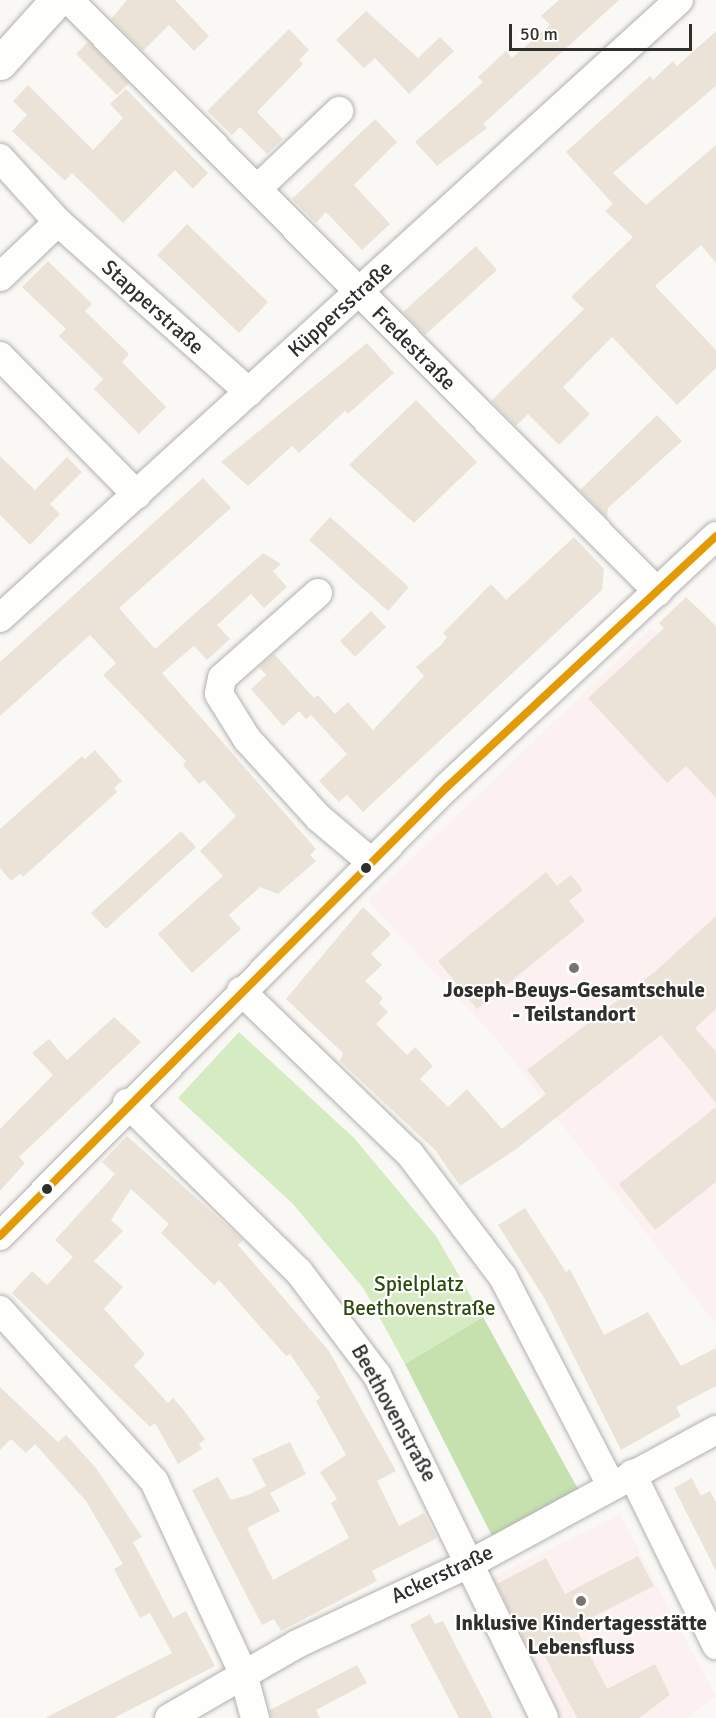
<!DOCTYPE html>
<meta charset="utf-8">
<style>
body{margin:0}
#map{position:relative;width:716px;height:1718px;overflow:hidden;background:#f9f8f4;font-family:Signika,sans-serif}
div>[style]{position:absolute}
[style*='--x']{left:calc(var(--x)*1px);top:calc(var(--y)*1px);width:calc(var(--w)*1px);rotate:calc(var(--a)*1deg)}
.education>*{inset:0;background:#fcf0f1}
.green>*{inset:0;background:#d5ecc2}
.forest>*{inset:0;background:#c6e1ae}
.building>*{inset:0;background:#ece3d8}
.roads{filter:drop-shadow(0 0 2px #b2b1ae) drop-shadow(0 0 2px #b2b1ae)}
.minor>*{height:28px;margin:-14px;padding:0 14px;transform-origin:14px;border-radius:14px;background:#fefefd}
.tertiary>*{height:33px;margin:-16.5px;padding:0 16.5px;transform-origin:16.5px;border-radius:16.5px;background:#fefefd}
.bus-1>*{height:8px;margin:-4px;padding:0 4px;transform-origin:4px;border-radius:4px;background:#e39a04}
.dots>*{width:16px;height:16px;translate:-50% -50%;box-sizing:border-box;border:3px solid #fff;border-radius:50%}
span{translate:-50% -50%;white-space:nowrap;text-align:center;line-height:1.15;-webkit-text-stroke:4.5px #fff;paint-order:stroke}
.street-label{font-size:21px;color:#2f2f2c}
.poi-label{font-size:21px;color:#2f2f2c;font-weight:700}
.park-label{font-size:21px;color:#2c4b0c}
.scale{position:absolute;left:509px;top:24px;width:183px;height:27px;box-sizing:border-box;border:3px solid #2f2f2c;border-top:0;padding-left:8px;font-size:18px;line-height:21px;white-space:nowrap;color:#2f2f2c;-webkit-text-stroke:4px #fff;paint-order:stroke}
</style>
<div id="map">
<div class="education">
<i style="clip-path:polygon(652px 627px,716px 696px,716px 1324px,494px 1036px,368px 901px)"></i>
<i style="clip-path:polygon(620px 1515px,716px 1697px,686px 1718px,552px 1718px,488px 1579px)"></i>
</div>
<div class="green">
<i style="clip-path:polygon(239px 1032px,354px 1138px,436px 1236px,483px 1317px,405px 1364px,364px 1289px,293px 1204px,178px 1098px)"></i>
</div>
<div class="forest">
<i style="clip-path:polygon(483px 1317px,578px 1489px,492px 1536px,405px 1364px)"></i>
</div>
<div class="building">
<i style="clip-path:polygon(127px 0,175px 0,209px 36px,194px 51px,169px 25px,143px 51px,111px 19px)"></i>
<i style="clip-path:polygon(559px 0,619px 0,483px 124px,487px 128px,437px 166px,415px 142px,483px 82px,478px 77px,506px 51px,512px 58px,550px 25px,541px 16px)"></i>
<i style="clip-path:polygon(366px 11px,418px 58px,440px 37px,454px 51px,409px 94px,375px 58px,364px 68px,336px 40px)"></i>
<i style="clip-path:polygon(289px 29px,309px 50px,299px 60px,303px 64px,257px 112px,283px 139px,267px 154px,240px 127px,232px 135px,207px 111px)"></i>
<i style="clip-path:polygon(716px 31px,716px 86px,613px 173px,646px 205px,716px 145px,716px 263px,701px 245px,655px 286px,716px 350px,716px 368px,677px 405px,612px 337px,563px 387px,590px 414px,559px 445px,528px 414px,516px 426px,491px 401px,584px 309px,571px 297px,633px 237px,605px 211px,613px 204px,566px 152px,650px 76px,653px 80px,673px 61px,677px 66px)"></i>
<i style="clip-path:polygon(88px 42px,129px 83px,117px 95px,76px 54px)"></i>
<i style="clip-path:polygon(28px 85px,93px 150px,123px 118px,110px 104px,126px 89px,208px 173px,193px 189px,175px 170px,123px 223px,72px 173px,65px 181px,12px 131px,27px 115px,13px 101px)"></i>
<i style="clip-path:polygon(375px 119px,397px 142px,354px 185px,390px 224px,362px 250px,326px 212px,316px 223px,292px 199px)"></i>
<i style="clip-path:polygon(187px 224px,268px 302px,239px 333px,157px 255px)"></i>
<i style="clip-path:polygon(476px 246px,497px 270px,425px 335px,403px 312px)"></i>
<i style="clip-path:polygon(48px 261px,92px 304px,85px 311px,129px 354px,122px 362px,166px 407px,139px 434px,94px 389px,103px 379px,59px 336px,66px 329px,22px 287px)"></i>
<i style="clip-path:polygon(367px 343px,394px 373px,348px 414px,345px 411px,299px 453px,292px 446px,248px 486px,221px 462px)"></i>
<i style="clip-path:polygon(416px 400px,477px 462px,414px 523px,349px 465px)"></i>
<i style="clip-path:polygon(657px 415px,682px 441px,608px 508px,607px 518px,580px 490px)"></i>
<i style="clip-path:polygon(0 456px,35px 490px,67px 457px,82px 472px,50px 504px,60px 514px,30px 545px,0 515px)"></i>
<i style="clip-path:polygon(203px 478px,231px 508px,119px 608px,155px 649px,263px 553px,281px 564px,273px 571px,287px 587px,264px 608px,251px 594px,217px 625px,230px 639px,207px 660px,194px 646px,162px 673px,316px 849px,310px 855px,316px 861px,278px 894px,260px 887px,229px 915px,241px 929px,192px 973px,158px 934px,223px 876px,200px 851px,236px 816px,204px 780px,199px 784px,183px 765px,186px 761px,103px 675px,116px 663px,90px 635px,0 716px,0 662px)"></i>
<i style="clip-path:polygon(330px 517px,409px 587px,388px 611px,309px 540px)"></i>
<i style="clip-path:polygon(574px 537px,604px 569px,602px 590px,363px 812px,347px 795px,339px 802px,319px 781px,347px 754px,311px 715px,306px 719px,299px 711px,283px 726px,251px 689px,266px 675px,259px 667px,274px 654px,314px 698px,318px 695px,335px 714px,348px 702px,373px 730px,424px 676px,416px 667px,442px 644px,447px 637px,443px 633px,491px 584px,506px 600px)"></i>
<i style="clip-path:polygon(686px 597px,716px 626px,716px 798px,686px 766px,667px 783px,588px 698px,664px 628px,659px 623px)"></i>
<i style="clip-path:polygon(371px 611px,386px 627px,355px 657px,340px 641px)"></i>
<i style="clip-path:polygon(95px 750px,122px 781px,114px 788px,117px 792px,23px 877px,20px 874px,11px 881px,0 868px,0 829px,82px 756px,85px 759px)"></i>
<i style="clip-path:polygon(181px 831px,196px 847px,106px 929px,91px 913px)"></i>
<i style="clip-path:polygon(546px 872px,557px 886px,571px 875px,583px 890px,569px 901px,585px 921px,477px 1009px,438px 961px)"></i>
<i style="clip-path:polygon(363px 907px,391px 934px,371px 954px,382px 965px,365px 981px,383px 998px,379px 1003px,388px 1012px,376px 1024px,407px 1055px,415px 1047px,433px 1066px,420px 1079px,448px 1107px,467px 1089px,502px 1129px,546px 1094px,527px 1070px,657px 970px,716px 916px,716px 1009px,695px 1028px,716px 1052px,716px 1103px,661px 1035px,515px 1150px,460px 1186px,435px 1150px,340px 1061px,343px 1053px,286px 999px)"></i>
<i style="clip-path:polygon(114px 1017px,141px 1042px,19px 1157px,25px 1163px,0 1191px,0 1129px,53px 1075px,32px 1053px,49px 1039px,67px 1060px)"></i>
<i style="clip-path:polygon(716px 1107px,716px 1182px,655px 1230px,619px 1184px)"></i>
<i style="clip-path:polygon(127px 1136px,243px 1240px,238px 1245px,329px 1351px,396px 1471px,377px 1481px,399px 1526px,424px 1513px,437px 1538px,372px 1571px,377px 1581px,281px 1631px,274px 1619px,262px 1625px,192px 1490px,218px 1477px,231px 1500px,248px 1495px,266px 1486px,252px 1459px,290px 1442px,306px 1474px,270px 1493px,280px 1511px,247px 1528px,273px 1580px,349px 1538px,331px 1503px,337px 1499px,320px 1472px,346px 1455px,316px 1401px,320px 1398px,290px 1354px,286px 1356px,219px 1280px,214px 1285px,161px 1233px,169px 1224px,131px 1189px,111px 1220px,123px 1231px,94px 1261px,123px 1287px,104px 1309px,145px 1354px,134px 1366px,168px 1403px,173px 1398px,182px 1408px,205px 1439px,199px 1444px,202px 1449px,178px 1464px,155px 1423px,150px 1427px,12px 1293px,32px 1271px,47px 1285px,73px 1257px,55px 1240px,115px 1174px,102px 1162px)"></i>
<i style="clip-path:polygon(525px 1208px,566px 1272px,570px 1269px,604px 1335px,648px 1312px,681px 1366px,716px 1348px,716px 1386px,676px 1407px,681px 1416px,621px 1450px,546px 1301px,498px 1225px)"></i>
<i style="clip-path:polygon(0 1387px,58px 1442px,66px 1435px,96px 1468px,142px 1537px,133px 1542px,173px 1618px,186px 1611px,215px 1666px,114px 1718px,45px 1718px,172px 1653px,150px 1613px,140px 1618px,114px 1569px,123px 1564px,86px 1501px,35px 1444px,26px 1453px,11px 1439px,0 1450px)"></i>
<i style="clip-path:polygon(692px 1478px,701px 1496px,710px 1491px,716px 1502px,716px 1571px,674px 1488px)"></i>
<i style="clip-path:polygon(638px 1556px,654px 1586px,575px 1626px,607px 1689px,655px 1664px,670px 1695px,639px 1718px,577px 1718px,539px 1645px,529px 1650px,497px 1584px,546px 1558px,565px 1594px)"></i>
<i style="clip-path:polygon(430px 1614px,435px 1624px,443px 1621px,493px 1718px,459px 1718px,410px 1625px)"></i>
<i style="clip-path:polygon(357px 1665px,367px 1683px,316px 1710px,320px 1718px,271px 1718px,270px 1710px)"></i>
</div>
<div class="roads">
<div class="minor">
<i style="--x:69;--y:0;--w:835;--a:45.15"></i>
<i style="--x:0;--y:158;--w:86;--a:47.8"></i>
<i style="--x:58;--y:222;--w:256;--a:41.7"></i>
<i style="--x:258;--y:188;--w:112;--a:-43.5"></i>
<i style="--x:0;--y:277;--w:80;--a:-43.5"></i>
<i style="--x:0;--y:356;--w:195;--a:45.4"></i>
<i style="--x:318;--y:593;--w:128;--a:138.5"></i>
<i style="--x:222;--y:678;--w:16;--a:101"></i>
<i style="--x:219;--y:694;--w:53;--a:58.1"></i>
<i style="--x:247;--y:739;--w:107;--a:47.7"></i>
<i style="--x:319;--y:818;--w:68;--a:40.2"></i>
<i style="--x:0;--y:618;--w:918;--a:-42.31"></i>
<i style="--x:241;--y:991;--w:235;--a:44"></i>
<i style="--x:410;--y:1154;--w:154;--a:52.9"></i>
<i style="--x:503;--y:1277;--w:234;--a:62.6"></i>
<i style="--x:127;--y:1103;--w:241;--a:44.5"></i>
<i style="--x:299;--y:1272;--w:129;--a:52.9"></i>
<i style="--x:377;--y:1375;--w:381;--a:64"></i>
<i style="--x:0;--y:1236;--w:634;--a:-45.13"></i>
<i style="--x:447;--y:787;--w:368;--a:-43"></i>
<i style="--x:0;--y:1310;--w:230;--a:48"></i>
<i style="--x:154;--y:1481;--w:212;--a:65.1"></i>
<i style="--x:243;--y:1673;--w:47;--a:75.1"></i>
<i style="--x:632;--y:1474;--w:191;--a:63.8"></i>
<i style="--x:169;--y:1718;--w:148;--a:-30"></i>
<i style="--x:297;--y:1644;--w:194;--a:-25"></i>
<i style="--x:473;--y:1562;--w:277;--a:-28.5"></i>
</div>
<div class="tertiary">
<i style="--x:0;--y:63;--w:85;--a:-47.9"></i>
</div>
</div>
<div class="bus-1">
<i style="--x:0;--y:1236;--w:634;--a:-45.13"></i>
<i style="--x:447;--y:787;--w:368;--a:-43"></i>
</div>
<div class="dots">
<i style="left:366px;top:868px;background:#2f2f2c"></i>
<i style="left:574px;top:968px;background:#767572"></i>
<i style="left:47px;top:1189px;background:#2f2f2c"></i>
<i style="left:581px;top:1601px;background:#767572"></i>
</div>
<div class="street-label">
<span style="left:153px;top:307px;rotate:42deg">Stapperstraße</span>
<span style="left:340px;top:309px;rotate:-42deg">Küppersstraße</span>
<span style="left:414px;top:348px;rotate:45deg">Fredestraße</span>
<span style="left:394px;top:1413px;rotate:61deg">Beethovenstraße</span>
<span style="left:442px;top:1574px;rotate:-25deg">Ackerstraße</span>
</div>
<div class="poi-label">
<span style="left:574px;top:1002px">Joseph-Beuys-Gesamtschule<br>- Teilstandort</span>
<span style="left:581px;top:1635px">Inklusive Kindertagesstätte<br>Lebensfluss</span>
</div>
<div class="park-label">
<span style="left:419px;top:1296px">Spielplatz<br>Beethovenstraße</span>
</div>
<div class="scale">50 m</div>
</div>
